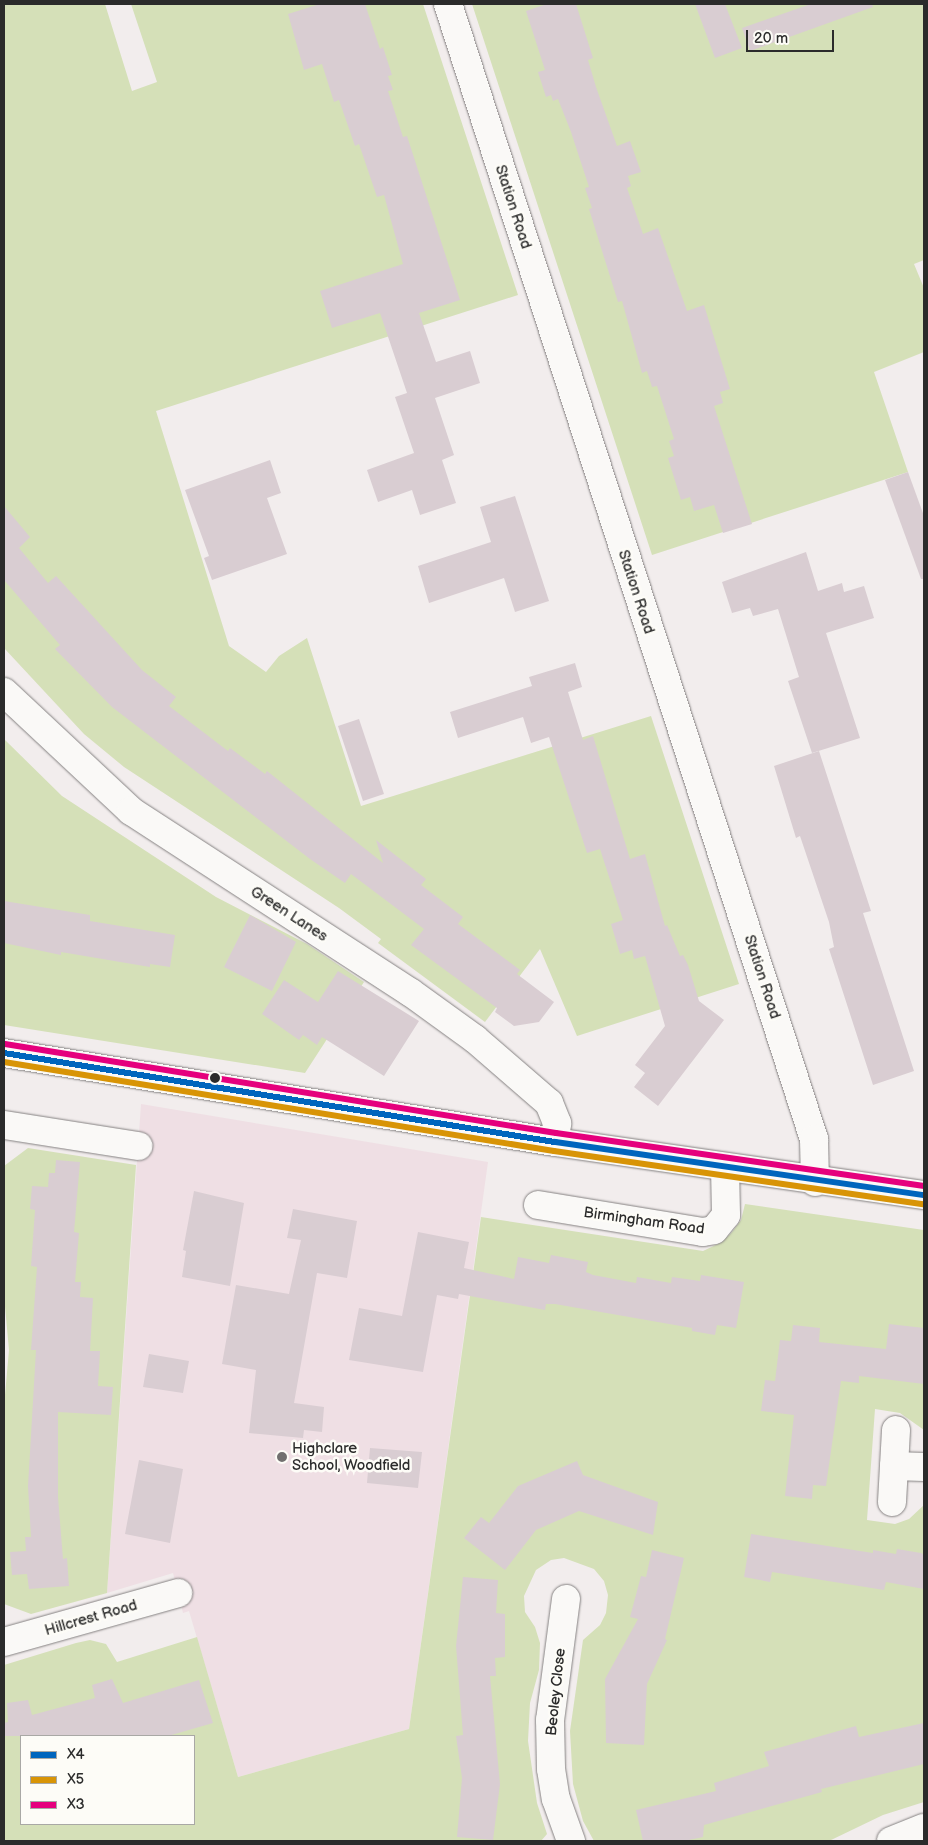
<!DOCTYPE html>
<style>
body{margin:0}
#map{position:relative;width:928px;height:1845px;overflow:hidden;background:#f2eded;font-family:"Balsamiq Sans",sans-serif}
div>[style]{position:absolute}
[style*='--x']{left:calc(var(--x)*1px);top:calc(var(--y)*1px);width:calc(var(--w)*1px);rotate:calc(var(--a)*1deg)}
.built>*{inset:0;background:#efdfe4}
.green>*{inset:0;background:#d5e0b8}
.building>*{inset:0;background:#d9cdd2}
.roads{filter:drop-shadow(0 0 1px #858282) drop-shadow(0 0 1px #858282)}
.minor>*{height:28px;margin:-14px;padding:0 14px;transform-origin:14px;border-radius:14px;background:#faf9f7}
.major>*{height:28px;margin:-14px;padding:0 14px;transform-origin:14px;border-radius:14px;background:#faf9f7}
.bus-1>*{height:6px;margin:-3px;padding:0 3px;transform-origin:3px;border-radius:3px;background:#0065bd}
.bus-2>*{height:6px;margin:-3px;padding:0 3px;transform-origin:3px;border-radius:3px;background:#d89406}
.bus-3>*{height:6px;margin:-3px;padding:0 3px;transform-origin:3px;border-radius:3px;background:#e5007d}
.dots>*{width:14px;height:14px;translate:-50% -50%;box-sizing:border-box;border:2px solid #fdfcf7;border-radius:50%}
span{translate:-50% -50%;white-space:nowrap;text-align:center;line-height:1.15;-webkit-text-stroke:5px #fdfcf7;paint-order:stroke}
.street-label{font-size:15px;color:#2b2b2b}
.poi-label{font-size:15px;color:#2b2b2b}
.left{translate:0 -50%;text-align:left}
.frame{position:absolute;inset:0;border:5px solid #2b2b2b;pointer-events:none}
.legend{position:absolute;left:20px;top:1735px;width:175px;height:90px;box-sizing:border-box;background:#fdfcf7;border:1px solid #a9a8a5;margin:0;padding:6px 9px;list-style:none;font-size:15px;color:#2b2b2b}
.legend li{display:flex;align-items:center;gap:10px;height:25px}
.legend b{width:25px;border:1px solid #a9a8a5}
.scale{position:absolute;left:746px;top:30px;width:88px;height:22px;box-sizing:border-box;border:2px solid #2b2b2b;border-top:0;padding-left:6px;font-size:15px;line-height:18px;white-space:nowrap;color:#2b2b2b;-webkit-text-stroke:4px #fdfcf7;paint-order:stroke}
</style>
<div id="map">
<div class="built">
<i style="clip-path:polygon(141px 1104px,488px 1162px,409px 1729px,238px 1777px,189px 1611px,183px 1613px,173px 1573px,107px 1593px)"></i>
</div>
<div class="green">
<i style="clip-path:polygon(4px 4px,105px 4px,132px 91px,157px 82px,131px 4px,423px 4px,518px 295px,156px 411px,229px 646px,266px 672px,279px 656px,307px 638px,361px 806px,651px 716px,739px 984px,577px 1036px,540px 949px,485px 1022px,378px 943px,381px 939px,339px 908px,124px 767px,84px 734px,4px 648px)"></i>
<i style="clip-path:polygon(472px 4px,924px 4px,924px 260px,914px 264px,924px 288px,924px 352px,874px 372px,908px 472px,652px 555px)"></i>
<i style="clip-path:polygon(4px 739px,62px 796px,216px 897px,307px 944px,364px 982px,305px 1073px,4px 1025px)"></i>
<i style="clip-path:polygon(28px 1148px,136px 1165px,107px 1593px,31px 1614px,4px 1604px,4px 1406px,9px 1350px,4px 1296px,4px 1166px)"></i>
<i style="clip-path:polygon(evenodd,745px 1204px,924px 1230px,924px 1430px,900px 1413px,875px 1409px,867px 1520px,895px 1524px,909px 1519px,924px 1505px,924px 1802px,883px 1815px,829px 1841px,594px 1841px,583px 1821px,573px 1784px,570px 1731px,583px 1640px,600px 1625px,606px 1613px,608px 1595px,604px 1581px,594px 1569px,564px 1558px,551px 1560px,536px 1570px,524px 1596px,525px 1612px,535px 1627px,540px 1643px,539px 1670px,530px 1703px,528px 1741px,537px 1803px,547px 1834px,541px 1841px,4px 1841px,4px 1665px,76px 1643px,90px 1640px,106px 1644px,117px 1662px,197px 1637px,238px 1777px,409px 1729px,481px 1217px,703px 1251px,722px 1242px,732px 1232px,741px 1220px,745px 1204px,21px 1736px,194px 1736px,194px 1824px,21px 1824px,21px 1736px)"></i>
</div>
<div class="building">
<i style="clip-path:polygon(320px 4px,365px 4px,380px 49px,383px 47px,392px 75px,388px 76px,393px 90px,388px 91px,403px 137px,407px 136px,460px 300px,419px 313px,436px 362px,470px 351px,480px 383px,435px 398px,454px 455px,442px 460px,456px 503px,420px 515px,412px 490px,378px 502px,367px 470px,414px 453px,395px 397px,407px 393px,380px 313px,332px 328px,320px 291px,403px 264px,384px 195px,377px 197px,359px 144px,355px 146px,339px 100px,334px 102px,322px 64px,304px 70px,288px 14px)"></i>
<i style="clip-path:polygon(547px 4px,576px 4px,593px 58px,588px 60px,596px 87px,617px 146px,630px 141px,641px 172px,628px 176px,631px 186px,627px 188px,643px 234px,658px 228px,687px 311px,704px 305px,730px 389px,720px 392px,723px 403px,714px 406px,752px 524px,723px 533px,714px 505px,694px 511px,690px 497px,681px 500px,668px 458px,674px 456px,669px 441px,674px 439px,657px 386px,652px 387px,647px 371px,642px 373px,622px 301px,618px 302px,589px 209px,592px 208px,585px 188px,589px 187px,571px 132px,558px 99px,553px 101px,551px 95px,546px 97px,538px 72px,545px 70px,526px 11px)"></i>
<i style="clip-path:polygon(695px 4px,725px 4px,742px 48px,715px 58px)"></i>
<i style="clip-path:polygon(811px 4px,872px 4px,873px 7px,750px 51px,742px 28px)"></i>
<i style="clip-path:polygon(270px 460px,281px 493px,267px 498px,287px 554px,212px 580px,204px 558px,209px 556px,185px 490px)"></i>
<i style="clip-path:polygon(908px 472px,924px 516px,924px 579px,921px 579px,885px 480px)"></i>
<i style="clip-path:polygon(515px 496px,549px 601px,515px 612px,504px 578px,429px 603px,418px 566px,491px 542px,480px 507px)"></i>
<i style="clip-path:polygon(4px 506px,30px 537px,19px 548px,48px 583px,56px 576px,142px 670px,176px 697px,169px 706px,228px 751px,230px 748px,265px 774px,267px 771px,383px 863px,376px 840px,426px 879px,421px 885px,463px 917px,458px 924px,520px 970px,517px 974px,554px 1002px,539px 1022px,514px 1026px,495px 1012px,497px 1008px,411px 945px,424px 929px,351px 874px,345px 883px,310px 859px,112px 707px,55px 649px,60px 645px,4px 580px)"></i>
<i style="clip-path:polygon(806px 552px,818px 591px,842px 583px,844px 592px,864px 586px,874px 618px,826px 633px,860px 738px,812px 753px,788px 681px,799px 677px,778px 609px,753px 616px,750px 608px,732px 613px,722px 582px)"></i>
<i style="clip-path:polygon(575px 663px,582px 687px,568px 692px,583px 740px,593px 736px,630px 859px,645px 854px,665px 926px,667px 925px,680px 956px,683px 955px,688px 965px,699px 1001px,724px 1020px,658px 1106px,634px 1087px,645px 1073px,635px 1065px,665px 1026px,645px 956px,634px 959px,632px 950px,620px 954px,611px 924px,623px 920px,600px 849px,587px 853px,549px 737px,531px 743px,523px 717px,458px 738px,450px 712px,532px 686px,529px 677px)"></i>
<i style="clip-path:polygon(359px 719px,384px 794px,363px 801px,338px 726px)"></i>
<i style="clip-path:polygon(819px 751px,871px 911px,863px 913px,914px 1071px,873px 1085px,829px 949px,834px 947px,829px 922px,800px 836px,796px 838px,774px 766px)"></i>
<i style="clip-path:polygon(4px 901px,90px 915px,90px 921px,175px 935px,170px 967px,150px 964px,150px 967px,61px 952px,61px 955px,4px 943px)"></i>
<i style="clip-path:polygon(250px 915px,296px 942px,272px 991px,224px 967px)"></i>
<i style="clip-path:polygon(338px 971px,419px 1021px,384px 1076px,322px 1037px,317px 1045px,303px 1035px,299px 1040px,262px 1014px,284px 980px,318px 1002px)"></i>
<i style="clip-path:polygon(56px 1160px,80px 1162px,74px 1232px,79px 1233px,75px 1282px,81px 1282px,80px 1297px,93px 1298px,90px 1351px,100px 1351px,98px 1386px,113px 1387px,111px 1415px,58px 1412px,58px 1497px,63px 1559px,67px 1558px,69px 1586px,29px 1589px,27px 1574px,12px 1575px,10px 1552px,26px 1551px,25px 1537px,31px 1537px,28px 1486px,36px 1350px,31px 1350px,37px 1267px,31px 1266px,35px 1210px,30px 1209px,32px 1186px,48px 1187px,49px 1173px,55px 1173px)"></i>
<i style="clip-path:polygon(194px 1191px,244px 1203px,230px 1286px,182px 1277px,186px 1251px,183px 1250px)"></i>
<i style="clip-path:polygon(293px 1209px,357px 1221px,347px 1278px,317px 1273px,294px 1403px,324px 1407px,322px 1432px,304px 1430px,303px 1438px,249px 1433px,256px 1370px,222px 1364px,236px 1285px,289px 1294px,301px 1240px,287px 1238px)"></i>
<i style="clip-path:polygon(418px 1232px,469px 1242px,464px 1268px,514px 1279px,518px 1257px,549px 1263px,551px 1255px,588px 1262px,586px 1272px,593px 1275px,636px 1283px,637px 1277px,671px 1283px,672px 1277px,700px 1281px,701px 1275px,744px 1282px,736px 1328px,717px 1325px,715px 1335px,692px 1331px,692px 1328px,555px 1304px,546px 1304px,545px 1310px,459px 1294px,458px 1299px,437px 1295px,423px 1372px,349px 1360px,359px 1308px,402px 1316px)"></i>
<i style="clip-path:polygon(889px 1324px,924px 1328px,924px 1384px,859px 1376px,859px 1383px,841px 1381px,826px 1486px,813px 1485px,812px 1499px,785px 1496px,794px 1415px,761px 1411px,765px 1380px,775px 1381px,780px 1340px,791px 1341px,793px 1325px,820px 1328px,819px 1342px,886px 1349px)"></i>
<i style="clip-path:polygon(149px 1354px,189px 1361px,183px 1393px,143px 1387px)"></i>
<i style="clip-path:polygon(370px 1448px,422px 1452px,418px 1488px,367px 1483px)"></i>
<i style="clip-path:polygon(139px 1460px,183px 1469px,170px 1543px,125px 1534px)"></i>
<i style="clip-path:polygon(577px 1461px,583px 1475px,658px 1502px,653px 1535px,579px 1511px,536px 1530px,505px 1570px,464px 1538px,481px 1517px,489px 1523px,518px 1486px)"></i>
<i style="clip-path:polygon(751px 1534px,873px 1553px,873px 1550px,896px 1554px,897px 1549px,921px 1553px,924px 1555px,924px 1589px,886px 1582px,884px 1590px,772px 1572px,770px 1582px,744px 1577px)"></i>
<i style="clip-path:polygon(652px 1550px,684px 1558px,665px 1639px,667px 1640px,647px 1684px,644px 1745px,606px 1743px,605px 1679px,638px 1619px,630px 1617px,641px 1576px,646px 1577px)"></i>
<i style="clip-path:polygon(463px 1577px,498px 1580px,496px 1613px,505px 1614px,505px 1657px,495px 1658px,496px 1676px,490px 1676px,500px 1784px,493px 1840px,457px 1837px,462px 1778px,456px 1736px,463px 1735px,456px 1646px)"></i>
<i style="clip-path:polygon(112px 1679px,123px 1703px,199px 1680px,213px 1723px,168px 1736px,4px 1736px,4px 1723px,8px 1722px,7px 1703px,28px 1700px,32px 1715px,95px 1698px,92px 1685px)"></i>
<i style="clip-path:polygon(924px 1723px,924px 1764px,821px 1789px,822px 1792px,704px 1825px,703px 1837px,684px 1841px,643px 1841px,636px 1810px,716px 1791px,714px 1783px,769px 1766px,764px 1752px,856px 1726px,859px 1737px)"></i>
</div>
<div class="roads">
<div class="minor">
<i style="--x:448;--y:4;--w:1193;--a:72.13"></i>
<i style="--x:814;--y:1139;--w:43;--a:88.7"></i>
<i style="--x:4;--y:692;--w:174;--a:43.1"></i>
<i style="--x:131;--y:811;--w:333;--a:33"></i>
<i style="--x:410;--y:992;--w:80;--a:35.9"></i>
<i style="--x:475;--y:1039;--w:98;--a:40.9"></i>
<i style="--x:549;--y:1103;--w:22;--a:68"></i>
<i style="--x:557;--y:1123;--w:19;--a:96"></i>
<i style="--x:4;--y:1125;--w:136;--a:8.9"></i>
<i style="--x:538;--y:1205;--w:167;--a:9.3"></i>
<i style="--x:703;--y:1232;--w:11;--a:-10"></i>
<i style="--x:714;--y:1230;--w:19;--a:-51"></i>
<i style="--x:726;--y:1215;--w:47;--a:-91.2"></i>
<i style="--x:894;--y:1466;--w:30;--a:2"></i>
<i style="--x:892;--y:1502;--w:72;--a:-86.8"></i>
<i style="--x:566;--y:1599;--w:122;--a:97.5"></i>
<i style="--x:550;--y:1720;--w:49;--a:88.8"></i>
<i style="--x:551;--y:1769;--w:30;--a:81"></i>
<i style="--x:556;--y:1799;--w:45;--a:70.3"></i>
<i style="--x:4;--y:1642;--w:181;--a:-15.7"></i>
<i style="--x:891;--y:1841;--w:35;--a:-22"></i>
</div>
<div class="major">
<i style="--x:4;--y:1053;--w:558;--a:9.18"></i>
<i style="--x:555;--y:1142;--w:373;--a:8.2"></i>
</div>
</div>
<div class="bus-1">
<i style="--x:4;--y:1053;--w:558;--a:9.18"></i>
<i style="--x:555;--y:1142;--w:373;--a:8.2"></i>
</div>
<div class="bus-2">
<i style="--x:4;--y:1062;--w:557;--a:9.19"></i>
<i style="--x:554;--y:1151;--w:373;--a:8.2"></i>
</div>
<div class="bus-3">
<i style="--x:5;--y:1044;--w:558;--a:9.18"></i>
<i style="--x:556;--y:1133;--w:372;--a:8.2"></i>
</div>
<div class="dots">
<i style="left:215px;top:1078px;background:#2b2b2b"></i>
<i style="left:282px;top:1457px;background:#716f6f"></i>
</div>
<div class="street-label">
<span style="left:513px;top:207px;rotate:72deg">Station Road</span>
<span style="left:636px;top:592px;rotate:72deg">Station Road</span>
<span style="left:289px;top:914px;rotate:33deg">Green Lanes</span>
<span style="left:762px;top:977px;rotate:72deg">Station Road</span>
<span style="left:644px;top:1221px;rotate:8deg">Birmingham Road</span>
<span style="left:91px;top:1618px;rotate:-16deg">Hillcrest Road</span>
<span style="left:556px;top:1692px;rotate:-84deg">Beoley Close</span>
</div>
<div class="poi-label">
<span class="left" style="left:292px;top:1457px">Highclare<br>School, Woodfield</span>
</div>
<div class="frame"></div>
<ul class="legend">
<li><b style="height:6px;background:#0065bd"></b>X4</li>
<li><b style="height:6px;background:#d89406"></b>X5</li>
<li><b style="height:6px;background:#e5007d"></b>X3</li>
</ul>
<div class="scale">20 m</div>
</div>
